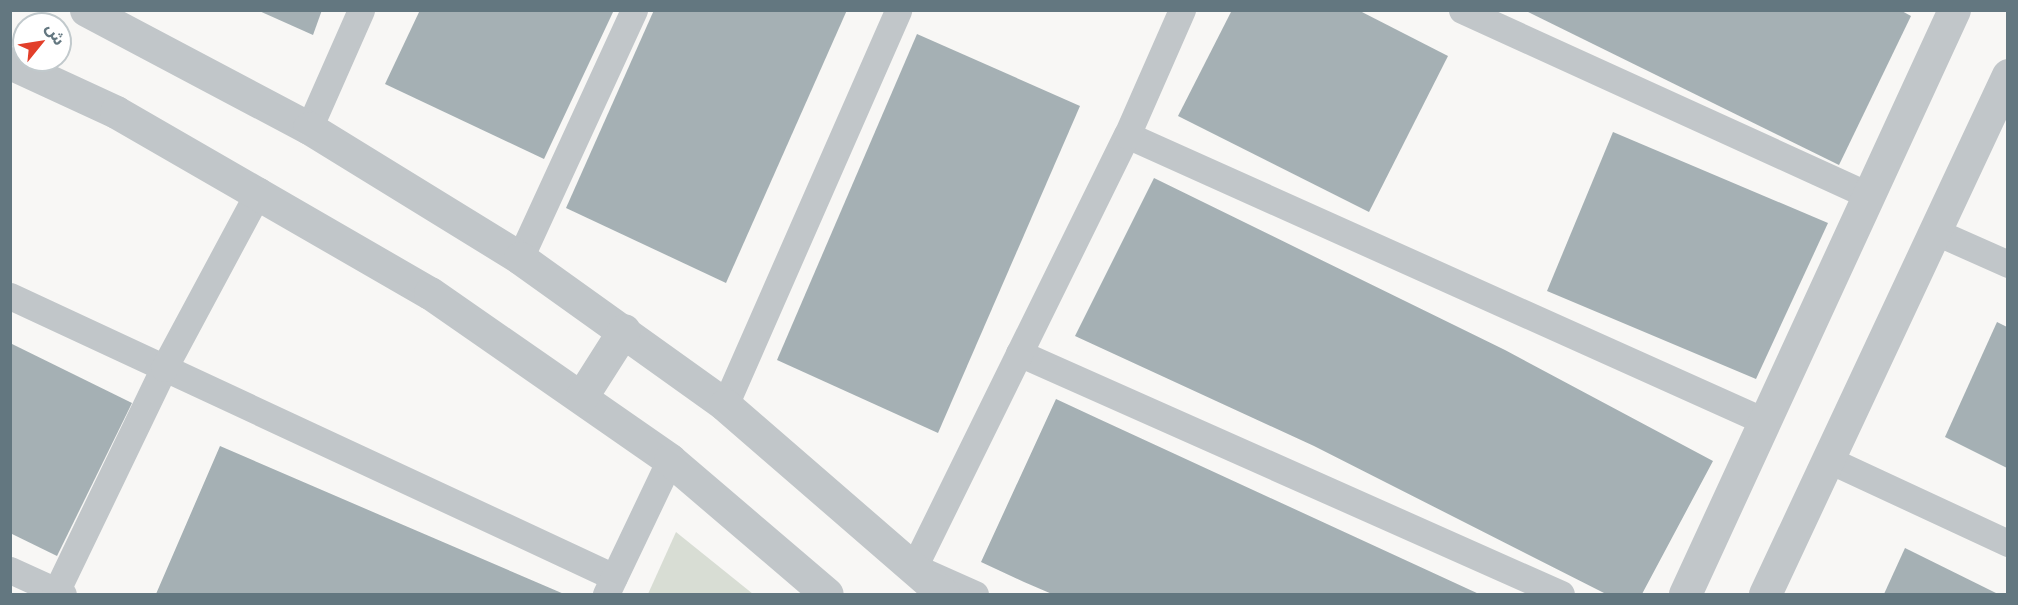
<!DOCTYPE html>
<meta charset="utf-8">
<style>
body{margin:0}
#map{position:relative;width:2018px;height:605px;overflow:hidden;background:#f8f7f5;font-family:Commissioner,"Noto Sans Arabic",sans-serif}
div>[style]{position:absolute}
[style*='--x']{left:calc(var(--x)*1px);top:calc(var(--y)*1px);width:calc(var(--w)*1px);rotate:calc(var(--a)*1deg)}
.green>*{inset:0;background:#d8ddd4}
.building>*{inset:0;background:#a5b0b4}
.minor>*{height:27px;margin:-13.5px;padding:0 13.5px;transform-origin:13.5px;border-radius:13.5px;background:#c1c6c9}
.tertiary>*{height:33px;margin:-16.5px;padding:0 16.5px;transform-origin:16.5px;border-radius:16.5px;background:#c1c6c9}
span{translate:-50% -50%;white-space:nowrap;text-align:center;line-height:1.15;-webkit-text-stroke:6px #fff;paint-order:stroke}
.frame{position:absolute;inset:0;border:12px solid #637780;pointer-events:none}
.north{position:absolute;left:12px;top:12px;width:60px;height:60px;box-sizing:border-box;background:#fff;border:2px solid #c1c9cc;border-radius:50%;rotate:60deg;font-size:16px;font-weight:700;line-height:24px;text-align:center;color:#637780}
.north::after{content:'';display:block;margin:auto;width:21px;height:27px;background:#e23f2a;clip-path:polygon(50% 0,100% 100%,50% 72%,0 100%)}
</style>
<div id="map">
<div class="green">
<i style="clip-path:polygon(676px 532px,753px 594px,648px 594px)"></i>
</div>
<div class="building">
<i style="clip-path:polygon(257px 10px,322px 10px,313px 35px)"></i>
<i style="clip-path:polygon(420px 10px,614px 10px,544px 159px,385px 84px)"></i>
<i style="clip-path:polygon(654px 10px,847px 10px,726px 283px,566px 208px)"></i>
<i style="clip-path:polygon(1232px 10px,1358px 10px,1448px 56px,1369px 212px,1178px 116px)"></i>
<i style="clip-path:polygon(1524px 10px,1900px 10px,1911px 16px,1839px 165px)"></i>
<i style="clip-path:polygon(917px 34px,1080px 106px,938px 433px,777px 360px)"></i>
<i style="clip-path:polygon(1613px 132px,1828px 223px,1756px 379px,1547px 291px)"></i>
<i style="clip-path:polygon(1154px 178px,1505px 350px,1713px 461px,1642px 594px,1606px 594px,1314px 446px,1075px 336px)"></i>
<i style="clip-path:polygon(1997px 322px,2007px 327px,2007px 468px,1945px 437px)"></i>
<i style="clip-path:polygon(10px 343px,132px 403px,57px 556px,10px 533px)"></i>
<i style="clip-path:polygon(1056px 399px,1099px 419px,1479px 594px,1052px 594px,1024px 582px,981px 562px)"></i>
<i style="clip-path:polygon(220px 446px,380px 515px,564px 594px,156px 594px)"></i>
<i style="clip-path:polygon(1905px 548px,1998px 594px,1884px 594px)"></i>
</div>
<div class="minor">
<i style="--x:1462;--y:10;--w:449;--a:24.5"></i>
<i style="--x:309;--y:128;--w:129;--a:-66.2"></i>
<i style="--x:1127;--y:135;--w:698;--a:24.18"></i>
<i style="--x:1934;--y:231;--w:81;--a:24"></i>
<i style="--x:520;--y:258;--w:273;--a:-65.3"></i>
<i style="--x:10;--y:296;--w:666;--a:24.95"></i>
<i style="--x:1019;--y:353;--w:593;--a:23.97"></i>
<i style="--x:725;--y:405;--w:431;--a:-66.3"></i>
<i style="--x:1827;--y:459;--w:200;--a:24.9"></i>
<i style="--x:10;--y:570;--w:58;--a:24.4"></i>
<i style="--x:55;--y:594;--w:251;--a:-64.3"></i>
<i style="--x:164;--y:368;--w:201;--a:-61.8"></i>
<i style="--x:606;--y:594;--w:148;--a:-64.5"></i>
<i style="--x:975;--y:594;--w:67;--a:-156.1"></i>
<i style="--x:914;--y:567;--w:482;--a:-63.8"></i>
<i style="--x:1127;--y:135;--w:137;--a:-66.3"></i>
</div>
<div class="tertiary">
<i style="--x:86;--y:10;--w:252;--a:27.9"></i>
<i style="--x:309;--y:128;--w:248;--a:31.6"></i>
<i style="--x:520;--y:258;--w:252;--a:35.6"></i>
<i style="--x:725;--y:405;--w:289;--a:40.9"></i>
<i style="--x:10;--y:63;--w:117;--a:24.8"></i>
<i style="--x:116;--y:112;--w:362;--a:30"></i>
<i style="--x:430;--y:293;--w:292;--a:34.8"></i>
<i style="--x:670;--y:460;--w:206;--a:40.5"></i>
<i style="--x:582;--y:396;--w:78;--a:-57.5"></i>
<i style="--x:1685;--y:594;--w:643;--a:-65.27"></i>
<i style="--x:1765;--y:594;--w:573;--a:-64.91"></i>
</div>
<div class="frame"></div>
<div class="north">ش</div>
</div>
